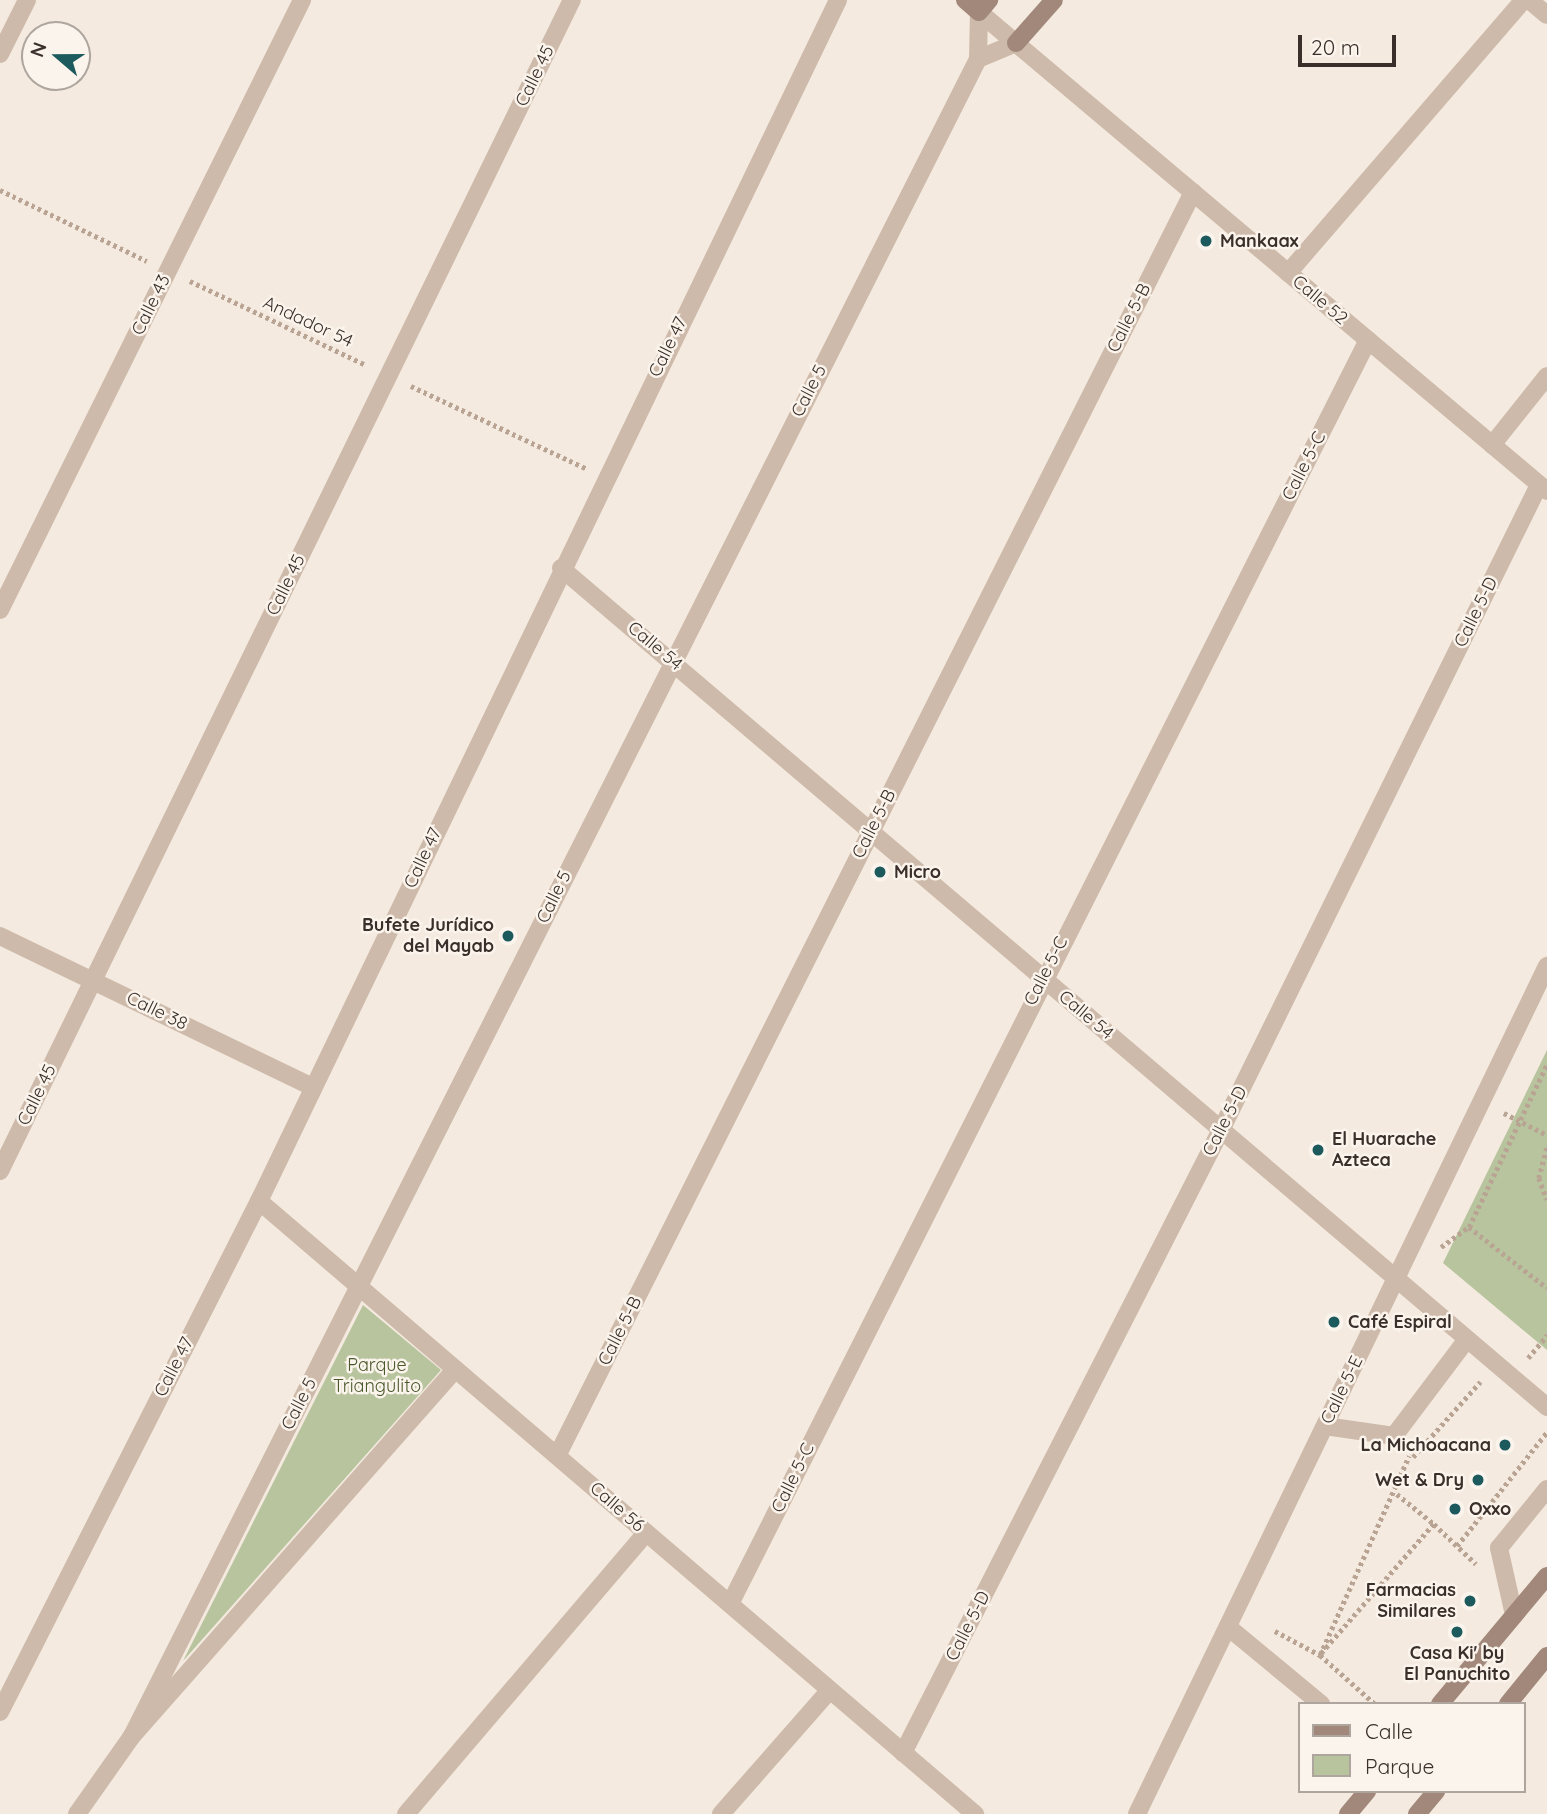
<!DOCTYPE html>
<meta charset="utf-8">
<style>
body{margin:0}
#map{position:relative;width:1547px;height:1814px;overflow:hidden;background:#f4eadf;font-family:Quicksand,sans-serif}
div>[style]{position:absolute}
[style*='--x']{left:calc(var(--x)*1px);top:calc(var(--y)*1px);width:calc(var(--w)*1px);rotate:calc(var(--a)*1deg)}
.green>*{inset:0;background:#b7c49e}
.path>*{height:4.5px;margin-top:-2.25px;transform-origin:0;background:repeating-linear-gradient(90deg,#b9a494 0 3.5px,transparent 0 7px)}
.lane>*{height:18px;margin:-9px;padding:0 9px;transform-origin:9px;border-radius:9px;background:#cdbaaa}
.street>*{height:18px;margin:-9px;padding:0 9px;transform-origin:9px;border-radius:9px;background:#cdbaaa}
.secondary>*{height:18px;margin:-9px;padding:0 9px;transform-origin:9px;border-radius:9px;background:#a1887b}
.dots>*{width:19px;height:19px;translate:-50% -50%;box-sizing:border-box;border:4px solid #fbf4ec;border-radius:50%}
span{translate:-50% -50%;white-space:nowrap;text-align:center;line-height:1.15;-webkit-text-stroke:5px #fbf4ec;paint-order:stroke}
.street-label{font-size:18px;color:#3a2f2a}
.poi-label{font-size:18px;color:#3a2f2a;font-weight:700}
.left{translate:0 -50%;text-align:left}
.right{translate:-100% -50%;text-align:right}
.park-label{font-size:18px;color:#49592c}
.legend{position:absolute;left:1298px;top:1702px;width:228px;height:91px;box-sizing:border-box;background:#fbf4ec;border:2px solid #aea59e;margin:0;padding:9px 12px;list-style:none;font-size:21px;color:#3a2f2a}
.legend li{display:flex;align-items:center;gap:14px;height:35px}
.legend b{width:35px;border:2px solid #aea59e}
.north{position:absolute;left:21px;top:21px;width:70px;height:70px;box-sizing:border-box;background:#fbf4ec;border:2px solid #aea59e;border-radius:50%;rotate:290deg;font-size:19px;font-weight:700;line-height:28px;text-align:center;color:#3a2f2a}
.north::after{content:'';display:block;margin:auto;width:24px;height:32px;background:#1d5a5d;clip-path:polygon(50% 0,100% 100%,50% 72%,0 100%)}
.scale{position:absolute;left:1298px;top:35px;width:98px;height:32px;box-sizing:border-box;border:4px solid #3a2f2a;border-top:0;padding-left:9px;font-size:21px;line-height:24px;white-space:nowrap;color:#3a2f2a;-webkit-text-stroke:5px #fbf4ec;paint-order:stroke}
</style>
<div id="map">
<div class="green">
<i style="clip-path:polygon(1547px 1050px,1547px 1350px,1443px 1263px)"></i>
<i style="clip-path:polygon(363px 1305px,441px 1370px,183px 1661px)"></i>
</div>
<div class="path">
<i style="--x:0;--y:190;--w:163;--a:25.8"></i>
<i style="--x:190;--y:281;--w:195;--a:25.5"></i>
<i style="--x:411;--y:386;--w:195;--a:25.2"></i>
<i style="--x:1504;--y:1113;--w:48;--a:27.1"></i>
<i style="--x:1547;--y:1148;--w:31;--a:105"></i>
<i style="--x:1539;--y:1178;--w:23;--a:70"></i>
<i style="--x:1469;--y:1227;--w:99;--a:38"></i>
<i style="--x:1441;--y:1247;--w:34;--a:-36"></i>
<i style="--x:1469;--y:1227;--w:181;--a:-64.4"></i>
<i style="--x:1528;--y:1358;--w:30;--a:-50"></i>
<i style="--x:1413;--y:1457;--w:101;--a:-48.2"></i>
<i style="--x:1397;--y:1494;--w:48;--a:39"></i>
<i style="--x:1434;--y:1524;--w:174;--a:131"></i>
<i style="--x:1320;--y:1655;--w:218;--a:-65.9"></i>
<i style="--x:1434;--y:1524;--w:58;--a:43.6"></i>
<i style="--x:1457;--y:1546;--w:145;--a:-51.7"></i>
<i style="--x:1275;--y:1631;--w:51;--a:28.1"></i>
<i style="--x:1320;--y:1655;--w:74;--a:41.7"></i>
</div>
<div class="lane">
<i style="--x:1325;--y:1426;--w:70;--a:8.2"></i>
<i style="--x:1394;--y:1436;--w:121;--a:-53"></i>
<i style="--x:1514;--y:1615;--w:69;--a:-102.6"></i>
<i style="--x:1499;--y:1548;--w:76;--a:-50.9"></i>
</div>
<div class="street">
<i style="--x:1529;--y:0;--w:23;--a:40"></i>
<i style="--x:979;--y:12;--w:743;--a:40.14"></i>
<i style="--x:0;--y:54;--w:60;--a:-63.4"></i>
<i style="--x:978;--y:59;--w:41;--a:-22.8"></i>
<i style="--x:1288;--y:273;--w:361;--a:-49.2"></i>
<i style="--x:1492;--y:445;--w:88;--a:-51.4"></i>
<i style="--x:561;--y:568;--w:1295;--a:40.39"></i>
<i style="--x:0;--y:610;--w:681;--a:-63.66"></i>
<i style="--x:0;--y:936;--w:348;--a:25.8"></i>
<i style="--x:0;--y:1171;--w:1303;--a:-63.97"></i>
<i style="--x:259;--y:1201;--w:943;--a:40.57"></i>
<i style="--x:557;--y:1456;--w:1415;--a:-63.29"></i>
<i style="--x:730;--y:1604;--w:1416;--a:-63.22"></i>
<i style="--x:1228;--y:1627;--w:121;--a:39.6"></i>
<i style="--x:0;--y:1712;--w:573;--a:-63.12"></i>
<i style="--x:259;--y:1201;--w:1333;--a:-64.26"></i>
<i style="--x:132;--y:1736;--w:1878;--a:-63.23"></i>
<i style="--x:978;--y:59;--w:47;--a:-88.8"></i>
<i style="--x:903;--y:1753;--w:699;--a:-62.96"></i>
<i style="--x:1221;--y:1130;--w:719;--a:-63.76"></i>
<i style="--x:77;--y:1814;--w:95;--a:-54.8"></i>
<i style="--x:132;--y:1736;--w:489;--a:-48.6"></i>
<i style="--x:406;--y:1814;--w:370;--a:-49.5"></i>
<i style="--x:721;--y:1814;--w:165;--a:-48.7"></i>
<i style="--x:1137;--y:1814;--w:942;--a:-64.2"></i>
</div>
<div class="secondary">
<i style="--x:965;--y:0;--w:18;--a:41"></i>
<i style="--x:979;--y:12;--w:16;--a:-50"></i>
<i style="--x:1016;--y:43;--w:57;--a:-48.5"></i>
<i style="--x:1440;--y:1704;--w:167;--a:-50.1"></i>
<i style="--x:1508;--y:1704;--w:62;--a:-50.9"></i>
<i style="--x:1348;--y:1814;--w:30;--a:-50"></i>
<i style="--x:1417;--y:1814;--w:30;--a:-50"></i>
</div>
<div class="dots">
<i style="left:1206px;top:241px;background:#1d5a5d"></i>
<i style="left:880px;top:872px;background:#1d5a5d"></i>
<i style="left:508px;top:936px;background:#1d5a5d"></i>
<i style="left:1318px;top:1150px;background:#1d5a5d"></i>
<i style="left:1334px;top:1322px;background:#1d5a5d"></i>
<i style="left:1505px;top:1445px;background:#1d5a5d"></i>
<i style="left:1478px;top:1480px;background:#1d5a5d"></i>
<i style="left:1455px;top:1509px;background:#1d5a5d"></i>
<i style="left:1470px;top:1601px;background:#1d5a5d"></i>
<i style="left:1457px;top:1632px;background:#1d5a5d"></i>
</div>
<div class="street-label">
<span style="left:535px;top:76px;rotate:-64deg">Calle 45</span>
<span style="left:1320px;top:300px;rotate:40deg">Calle 52</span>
<span style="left:151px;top:305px;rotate:-64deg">Calle 43</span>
<span style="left:1129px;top:318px;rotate:-63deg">Calle 5-B</span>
<span style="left:308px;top:322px;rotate:25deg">Andador 54</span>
<span style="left:668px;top:347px;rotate:-64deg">Calle 47</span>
<span style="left:809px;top:391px;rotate:-63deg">Calle 5</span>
<span style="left:1304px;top:466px;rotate:-63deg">Calle 5-C</span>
<span style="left:286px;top:585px;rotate:-64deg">Calle 45</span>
<span style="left:1476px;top:612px;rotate:-64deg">Calle 5-D</span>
<span style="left:655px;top:646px;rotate:40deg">Calle 54</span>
<span style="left:874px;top:824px;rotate:-63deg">Calle 5-B</span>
<span style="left:423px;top:858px;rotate:-65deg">Calle 47</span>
<span style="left:554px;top:897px;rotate:-64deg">Calle 5</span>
<span style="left:1046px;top:971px;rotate:-63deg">Calle 5-C</span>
<span style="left:157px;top:1011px;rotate:26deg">Calle 38</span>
<span style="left:1086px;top:1015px;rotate:40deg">Calle 54</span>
<span style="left:37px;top:1095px;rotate:-64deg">Calle 45</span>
<span style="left:1225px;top:1121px;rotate:-63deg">Calle 5-D</span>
<span style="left:620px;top:1331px;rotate:-63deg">Calle 5-B</span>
<span style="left:174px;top:1367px;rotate:-63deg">Calle 47</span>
<span style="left:1342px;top:1390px;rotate:-64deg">Calle 5-E</span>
<span style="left:299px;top:1404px;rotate:-63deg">Calle 5</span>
<span style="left:793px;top:1478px;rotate:-64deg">Calle 5-C</span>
<span style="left:617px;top:1507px;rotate:41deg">Calle 56</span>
<span style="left:968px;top:1626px;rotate:-63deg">Calle 5-D</span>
</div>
<div class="poi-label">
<span class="left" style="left:1220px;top:241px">Mankaax</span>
<span class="left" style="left:894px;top:872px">Micro</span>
<span class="right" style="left:494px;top:936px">Bufete Jurídico<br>del Mayab</span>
<span class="left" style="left:1332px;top:1150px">El Huarache<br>Azteca</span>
<span class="left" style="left:1348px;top:1322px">Café Espiral</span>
<span class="right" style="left:1491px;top:1445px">La Michoacana</span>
<span class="right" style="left:1464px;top:1480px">Wet &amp; Dry</span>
<span class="left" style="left:1469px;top:1509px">Oxxo</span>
<span class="right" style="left:1456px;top:1601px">Farmacias<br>Similares</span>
<span style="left:1457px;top:1664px">Casa Ki' by<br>El Panuchito</span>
</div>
<div class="park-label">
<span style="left:377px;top:1376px">Parque<br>Triangulito</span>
</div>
<ul class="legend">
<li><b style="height:9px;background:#a1887b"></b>Calle</li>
<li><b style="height:19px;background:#b7c49e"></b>Parque</li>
</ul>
<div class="north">N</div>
<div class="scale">20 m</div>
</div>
